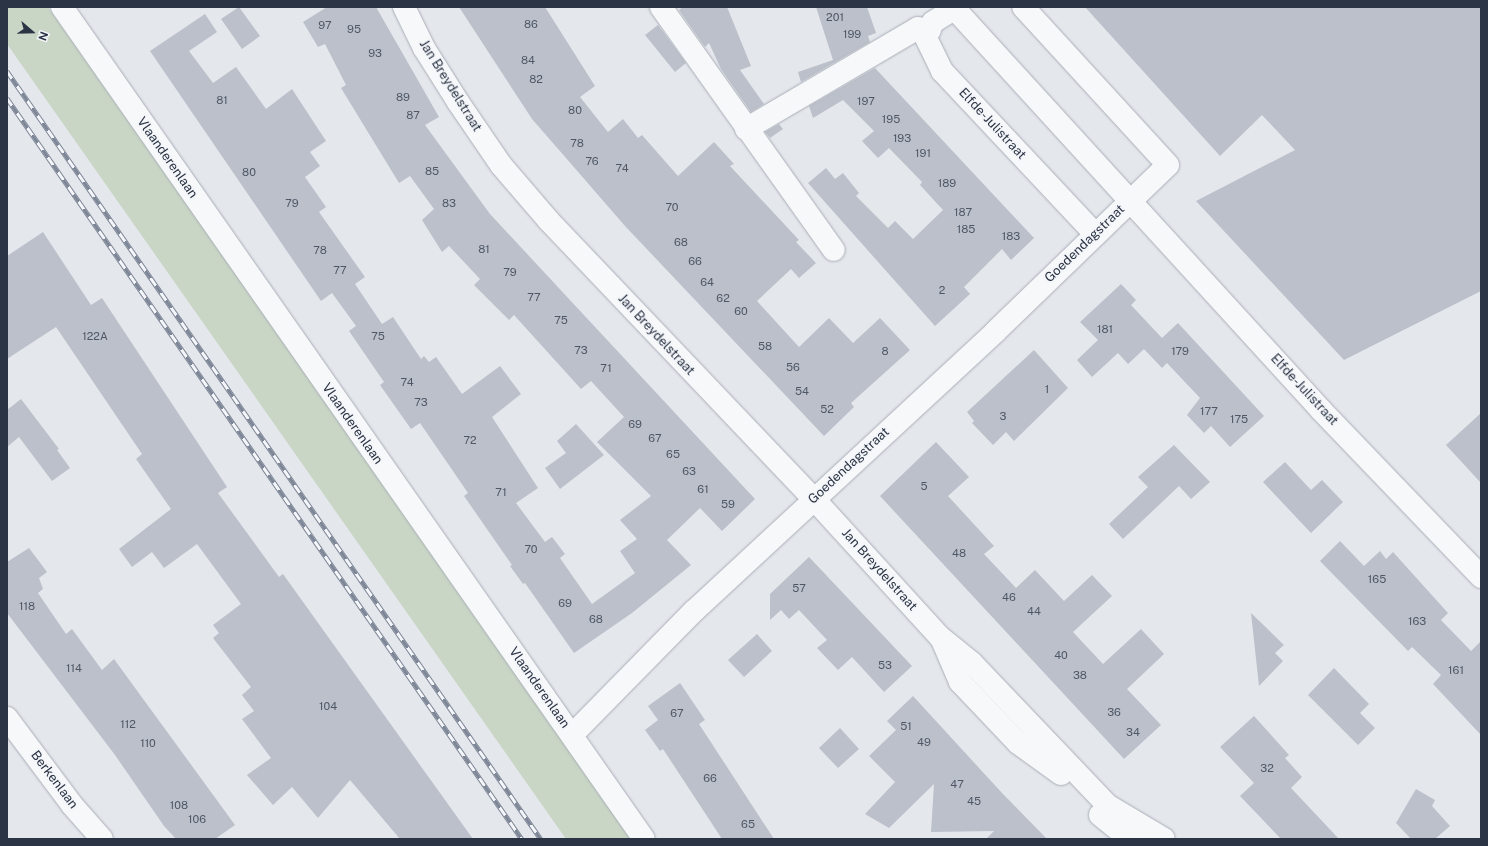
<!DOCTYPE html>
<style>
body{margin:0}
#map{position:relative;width:1488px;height:846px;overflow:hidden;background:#e4e7ec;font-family:"Public Sans",sans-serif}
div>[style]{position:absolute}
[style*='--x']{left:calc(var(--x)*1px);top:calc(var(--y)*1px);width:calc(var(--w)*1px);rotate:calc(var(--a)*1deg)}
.green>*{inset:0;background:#c9d6c5}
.building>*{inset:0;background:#bbc0ca}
.roads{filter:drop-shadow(0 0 1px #a9aeb7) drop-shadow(0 0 1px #a9aeb7)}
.minor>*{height:22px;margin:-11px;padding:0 11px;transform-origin:11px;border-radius:11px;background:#f7f8fa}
.rail>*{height:4.5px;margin-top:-2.25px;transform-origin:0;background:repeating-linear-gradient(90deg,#f4f6f9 0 9px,#7d8696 0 18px);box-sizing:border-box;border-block:1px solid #7d8696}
span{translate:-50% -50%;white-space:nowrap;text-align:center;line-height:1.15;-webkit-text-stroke:4px #f4f6f9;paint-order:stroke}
.number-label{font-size:11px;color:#4f5766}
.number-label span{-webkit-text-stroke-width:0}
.street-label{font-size:13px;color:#2b3445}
.frame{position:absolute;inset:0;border:8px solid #2b3445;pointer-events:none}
.north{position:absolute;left:12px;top:12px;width:40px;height:40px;-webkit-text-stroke:3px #f4f6f9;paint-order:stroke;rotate:110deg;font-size:11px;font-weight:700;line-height:16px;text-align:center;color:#2b3445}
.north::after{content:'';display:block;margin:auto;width:14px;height:18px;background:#2b3445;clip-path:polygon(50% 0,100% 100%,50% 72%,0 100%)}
</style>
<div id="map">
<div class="green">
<i style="clip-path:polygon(7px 7px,48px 7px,633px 839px,566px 839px,7px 44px)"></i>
</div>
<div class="building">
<i style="clip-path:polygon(239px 7px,260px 36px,242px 49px,221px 19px)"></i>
<i style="clip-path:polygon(327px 7px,376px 7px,439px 117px,425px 125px,490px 214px,755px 499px,722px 531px,700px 508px,667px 540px,691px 565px,632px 613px,574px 653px,525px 583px,523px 584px,510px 566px,512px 565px,464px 496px,468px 493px,420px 423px,411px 429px,380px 385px,384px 382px,349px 331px,356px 326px,332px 293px,321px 301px,150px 51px,205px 14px,217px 32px,189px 51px,213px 83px,236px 67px,266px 109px,292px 89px,326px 141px,310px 152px,320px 166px,305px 177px,326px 207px,319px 212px,365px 277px,355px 284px,382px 324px,393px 317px,421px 359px,424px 356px,429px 362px,436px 357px,462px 394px,500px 366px,521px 394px,492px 417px,538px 488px,516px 503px,545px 542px,552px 537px,565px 554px,560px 558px,592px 604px,635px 573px,620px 551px,637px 539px,620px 520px,651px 496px,597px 442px,624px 417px,591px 381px,581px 389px,514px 315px,509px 320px,474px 285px,480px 279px,449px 246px,442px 252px,422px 220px,434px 209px,410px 176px,399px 183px,341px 88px,346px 85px,325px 44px,318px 47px,303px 22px)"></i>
<i style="clip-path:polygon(459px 7px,545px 7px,595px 86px,580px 97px,608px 132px,623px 119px,638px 138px,642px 135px,678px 176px,714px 142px,734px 164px,730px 166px,799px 240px,796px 242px,816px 263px,799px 278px,791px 269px,757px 301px,799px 347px,829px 318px,853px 343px,880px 318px,910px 350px,851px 403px,854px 407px,824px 436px,625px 226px,566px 158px,532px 119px)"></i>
<i style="clip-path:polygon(683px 7px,727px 7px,751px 66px,740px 70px,764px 104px,751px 112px,721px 69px,709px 43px,705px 47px,679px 10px)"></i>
<i style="clip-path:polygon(816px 7px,867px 7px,876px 33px,868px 36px,870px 42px,801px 82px,798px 72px,833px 60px)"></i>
<i style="clip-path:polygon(1085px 7px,1481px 7px,1481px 291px,1344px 360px,1196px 201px,1295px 150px,1262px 115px,1220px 156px)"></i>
<i style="clip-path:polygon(658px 25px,686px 63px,675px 72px,645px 35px)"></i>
<i style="clip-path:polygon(875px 68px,1034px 238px,1011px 260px,1002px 249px,964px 287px,970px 294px,935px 326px,808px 183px,826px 168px,835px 179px,843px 173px,859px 193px,856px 196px,888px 228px,895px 221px,913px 239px,943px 210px,920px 185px,922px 182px,889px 148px,878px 158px,862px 141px,874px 131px,843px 100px,813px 118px,809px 106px)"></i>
<i style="clip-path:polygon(779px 124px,783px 129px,770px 138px,765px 132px)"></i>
<i style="clip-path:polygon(43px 232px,91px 305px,102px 298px,227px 487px,218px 493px,279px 577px,283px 574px,473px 839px,400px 839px,350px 780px,318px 818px,292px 787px,273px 805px,247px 775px,271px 758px,242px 719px,254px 711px,242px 695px,251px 687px,213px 638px,219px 633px,213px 625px,241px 604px,197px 544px,164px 568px,152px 552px,132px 567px,119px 549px,171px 509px,136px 459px,142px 454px,56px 327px,7px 359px,7px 256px)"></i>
<i style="clip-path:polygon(1121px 284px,1136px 300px,1131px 305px,1162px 338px,1178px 323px,1264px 416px,1230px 447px,1211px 426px,1204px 433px,1187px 415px,1200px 398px,1167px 363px,1162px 368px,1144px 349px,1128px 364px,1118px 353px,1092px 377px,1077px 360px,1098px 340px,1080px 322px)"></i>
<i style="clip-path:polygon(1034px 350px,1068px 388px,1014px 441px,1006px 432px,993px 445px,972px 423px,974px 421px,967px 412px)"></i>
<i style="clip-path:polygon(21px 399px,59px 449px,57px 450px,70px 468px,52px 481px,19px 437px,7px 447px,7px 410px)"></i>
<i style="clip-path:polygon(1481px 413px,1481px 483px,1446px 445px)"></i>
<i style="clip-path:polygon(576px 424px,604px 455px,560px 489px,545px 468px,566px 453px,557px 441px)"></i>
<i style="clip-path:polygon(936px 442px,969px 477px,948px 496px,994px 546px,984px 554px,1016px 588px,1035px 570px,1064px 601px,1092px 575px,1112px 596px,1073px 632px,1103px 664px,1141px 629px,1164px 654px,1127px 689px,1161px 725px,1124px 759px,880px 496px)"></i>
<i style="clip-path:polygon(1174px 445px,1210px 482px,1191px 499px,1179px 486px,1123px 539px,1109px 524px,1148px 487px,1138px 477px)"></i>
<i style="clip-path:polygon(1285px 462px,1311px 490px,1322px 480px,1343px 502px,1311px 533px,1263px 482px)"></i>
<i style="clip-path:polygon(1340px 541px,1364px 566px,1380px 551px,1386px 559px,1393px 552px,1448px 613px,1441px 620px,1471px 651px,1481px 641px,1481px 735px,1433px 684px,1441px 675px,1412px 647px,1408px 651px,1320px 561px)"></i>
<i style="clip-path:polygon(29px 548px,47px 572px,39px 578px,43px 589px,38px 593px,66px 634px,72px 629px,102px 670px,114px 659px,235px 825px,215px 839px,176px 839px,164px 826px,115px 755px,7px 613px,7px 562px)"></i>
<i style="clip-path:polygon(809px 557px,912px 666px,884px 692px,852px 657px,838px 670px,817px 648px,827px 640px,799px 610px,789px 619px,781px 610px,770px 620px,770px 594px)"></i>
<i style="clip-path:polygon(1251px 613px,1284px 645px,1275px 653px,1283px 661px,1259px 686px)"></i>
<i style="clip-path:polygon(757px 634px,772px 651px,744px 677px,728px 660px)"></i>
<i style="clip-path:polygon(1334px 668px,1369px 704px,1360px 713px,1375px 728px,1358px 745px,1308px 695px)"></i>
<i style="clip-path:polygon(680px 683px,705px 720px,699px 724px,774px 839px,722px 839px,663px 749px,660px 751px,645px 730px,658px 720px,648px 706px)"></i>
<i style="clip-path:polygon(913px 696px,1002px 793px,1047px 839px,986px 839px,994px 831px,931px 832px,934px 784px,889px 828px,865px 814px,895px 782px,869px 756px,896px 730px,887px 721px)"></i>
<i style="clip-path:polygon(1254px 716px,1289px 755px,1285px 758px,1302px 777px,1291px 788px,1339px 839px,1281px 839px,1240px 796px,1254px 783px,1220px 747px)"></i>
<i style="clip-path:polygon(840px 728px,859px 749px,838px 768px,819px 748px)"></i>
<i style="clip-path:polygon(1416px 789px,1435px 800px,1432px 806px,1450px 826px,1435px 839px,1411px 839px,1396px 823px)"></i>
</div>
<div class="roads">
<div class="minor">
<i style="--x:62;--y:7;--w:1015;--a:55.03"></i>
<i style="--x:404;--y:7;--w:46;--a:64"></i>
<i style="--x:424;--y:48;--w:64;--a:57.8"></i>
<i style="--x:458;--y:102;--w:76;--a:55.7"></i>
<i style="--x:501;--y:165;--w:74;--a:49.4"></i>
<i style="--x:549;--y:221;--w:383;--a:46.4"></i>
<i style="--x:813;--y:498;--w:188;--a:47.6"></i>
<i style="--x:940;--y:637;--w:41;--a:39.1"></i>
<i style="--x:972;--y:663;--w:196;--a:46.4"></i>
<i style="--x:1107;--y:805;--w:66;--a:30.8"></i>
<i style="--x:661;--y:7;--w:298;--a:54.6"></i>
<i style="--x:953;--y:7;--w:547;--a:47.59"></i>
<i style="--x:1322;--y:411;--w:230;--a:46.2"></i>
<i style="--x:954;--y:9;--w:25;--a:148"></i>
<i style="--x:933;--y:22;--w:17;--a:114"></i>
<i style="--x:926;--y:38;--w:37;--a:64"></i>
<i style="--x:942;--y:71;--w:224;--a:46.8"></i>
<i style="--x:746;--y:129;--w:199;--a:-30.4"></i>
<i style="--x:918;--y:28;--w:12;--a:9"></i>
<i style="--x:942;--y:640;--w:46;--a:66.8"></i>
<i style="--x:960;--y:682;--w:84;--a:46.4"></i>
<i style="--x:1018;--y:743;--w:53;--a:35.8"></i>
<i style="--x:7;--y:718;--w:109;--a:53.2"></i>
<i style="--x:72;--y:805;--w:45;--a:48.6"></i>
<i style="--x:572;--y:735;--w:174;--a:-45.5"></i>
<i style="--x:694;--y:611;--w:410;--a:-42.8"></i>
<i style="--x:995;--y:332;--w:240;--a:-44"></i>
<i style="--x:1168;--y:165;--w:214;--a:-132.5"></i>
<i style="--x:1100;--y:815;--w:38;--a:39"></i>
</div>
</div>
<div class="rail">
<i style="--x:7;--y:71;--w:935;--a:55.19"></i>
<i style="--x:7;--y:98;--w:902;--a:55.2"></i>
</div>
<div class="number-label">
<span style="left:835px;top:17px">201</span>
<span style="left:531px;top:24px">86</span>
<span style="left:325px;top:25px">97</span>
<span style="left:354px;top:29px">95</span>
<span style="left:852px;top:34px">199</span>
<span style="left:375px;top:53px">93</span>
<span style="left:528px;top:60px">84</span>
<span style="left:536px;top:79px">82</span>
<span style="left:403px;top:97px">89</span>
<span style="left:222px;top:100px">81</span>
<span style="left:866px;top:101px">197</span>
<span style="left:575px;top:110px">80</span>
<span style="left:413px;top:115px">87</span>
<span style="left:891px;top:119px">195</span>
<span style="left:902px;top:138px">193</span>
<span style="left:577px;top:143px">78</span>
<span style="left:923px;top:153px">191</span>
<span style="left:592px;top:161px">76</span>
<span style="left:622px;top:168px">74</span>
<span style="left:432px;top:171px">85</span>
<span style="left:249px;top:172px">80</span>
<span style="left:947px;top:183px">189</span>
<span style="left:292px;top:203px">79</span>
<span style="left:449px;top:203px">83</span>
<span style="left:672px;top:207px">70</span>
<span style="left:963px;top:212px">187</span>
<span style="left:966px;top:229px">185</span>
<span style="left:1011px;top:236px">183</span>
<span style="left:681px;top:242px">68</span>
<span style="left:484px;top:249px">81</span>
<span style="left:320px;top:250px">78</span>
<span style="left:695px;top:261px">66</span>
<span style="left:340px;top:270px">77</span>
<span style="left:510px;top:272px">79</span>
<span style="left:707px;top:282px">64</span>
<span style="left:942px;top:290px">2</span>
<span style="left:534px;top:297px">77</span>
<span style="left:723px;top:298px">62</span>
<span style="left:741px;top:311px">60</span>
<span style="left:561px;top:320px">75</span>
<span style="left:1105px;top:329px">181</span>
<span style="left:95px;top:336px">122A</span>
<span style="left:378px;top:336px">75</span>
<span style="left:765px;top:346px">58</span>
<span style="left:581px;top:350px">73</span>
<span style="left:885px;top:351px">8</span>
<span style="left:1180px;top:351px">179</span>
<span style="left:793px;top:367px">56</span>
<span style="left:606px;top:368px">71</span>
<span style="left:407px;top:382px">74</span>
<span style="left:1047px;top:389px">1</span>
<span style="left:802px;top:391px">54</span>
<span style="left:421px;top:402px">73</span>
<span style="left:827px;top:409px">52</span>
<span style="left:1209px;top:411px">177</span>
<span style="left:1003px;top:416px">3</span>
<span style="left:1239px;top:419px">175</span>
<span style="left:635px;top:424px">69</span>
<span style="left:655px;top:438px">67</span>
<span style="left:470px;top:440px">72</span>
<span style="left:673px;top:454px">65</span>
<span style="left:689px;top:471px">63</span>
<span style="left:924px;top:486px">5</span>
<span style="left:703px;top:489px">61</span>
<span style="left:501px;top:492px">71</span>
<span style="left:728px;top:504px">59</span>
<span style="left:531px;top:549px">70</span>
<span style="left:959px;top:553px">48</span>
<span style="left:1377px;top:579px">165</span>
<span style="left:799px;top:588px">57</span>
<span style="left:1009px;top:597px">46</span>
<span style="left:565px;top:603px">69</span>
<span style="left:27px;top:606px">118</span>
<span style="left:1034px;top:611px">44</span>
<span style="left:596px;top:619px">68</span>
<span style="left:1417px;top:621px">163</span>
<span style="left:1061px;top:655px">40</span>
<span style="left:885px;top:665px">53</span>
<span style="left:74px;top:668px">114</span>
<span style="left:1456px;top:670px">161</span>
<span style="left:1080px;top:675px">38</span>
<span style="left:328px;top:706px">104</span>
<span style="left:1114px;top:712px">36</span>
<span style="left:677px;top:713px">67</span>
<span style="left:128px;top:724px">112</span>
<span style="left:906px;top:726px">51</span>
<span style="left:1133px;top:732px">34</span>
<span style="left:924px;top:742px">49</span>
<span style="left:148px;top:743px">110</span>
<span style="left:1267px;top:768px">32</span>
<span style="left:710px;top:778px">66</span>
<span style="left:957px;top:784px">47</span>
<span style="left:974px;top:801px">45</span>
<span style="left:179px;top:805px">108</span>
<span style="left:197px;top:819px">106</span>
<span style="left:748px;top:824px">65</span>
</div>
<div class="street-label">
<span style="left:450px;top:86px;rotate:58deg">Jan Breydelstraat</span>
<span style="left:992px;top:124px;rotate:47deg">Elfde-Julistraat</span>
<span style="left:167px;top:158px;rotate:55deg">Vlaanderenlaan</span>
<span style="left:1085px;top:244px;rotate:-44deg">Goedendagstraat</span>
<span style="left:656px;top:335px;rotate:47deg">Jan Breydelstraat</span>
<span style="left:1304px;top:390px;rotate:47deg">Elfde-Julistraat</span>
<span style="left:352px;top:424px;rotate:55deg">Vlaanderenlaan</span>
<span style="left:849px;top:466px;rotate:-43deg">Goedendagstraat</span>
<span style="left:879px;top:570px;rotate:48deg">Jan Breydelstraat</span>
<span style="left:539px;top:688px;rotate:55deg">Vlaanderenlaan</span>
<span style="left:54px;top:780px;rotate:53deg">Berkenlaan</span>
</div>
<div class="frame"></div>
<div class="north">N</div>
</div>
